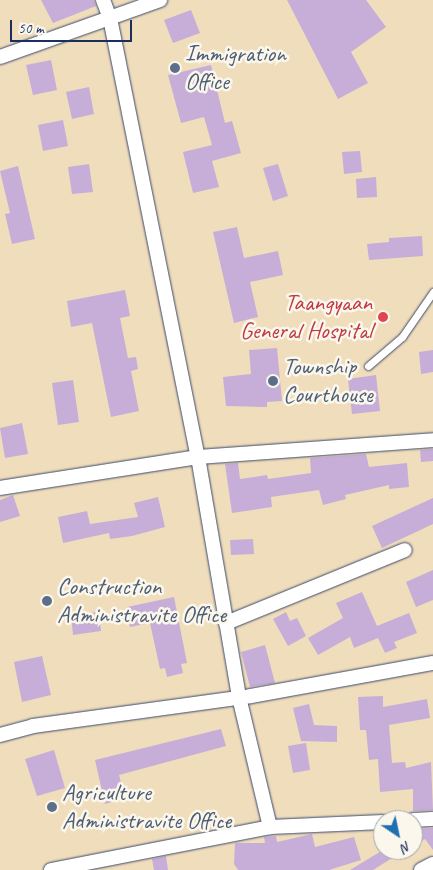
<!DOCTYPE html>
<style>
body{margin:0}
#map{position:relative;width:433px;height:870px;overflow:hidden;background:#f0ddbb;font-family:Caveat,sans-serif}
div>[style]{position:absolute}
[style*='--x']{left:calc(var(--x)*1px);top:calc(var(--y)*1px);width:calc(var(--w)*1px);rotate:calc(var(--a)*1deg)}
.building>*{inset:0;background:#c6aed8}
.roads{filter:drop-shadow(0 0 1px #3b496c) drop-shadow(0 0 1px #3b496c)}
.service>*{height:7px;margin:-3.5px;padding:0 3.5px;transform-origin:3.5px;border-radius:3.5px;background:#fff}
.minor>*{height:14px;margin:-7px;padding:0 7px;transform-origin:7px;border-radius:7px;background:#fff}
.dots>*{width:14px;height:14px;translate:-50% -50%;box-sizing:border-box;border:2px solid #fbf7ec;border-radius:50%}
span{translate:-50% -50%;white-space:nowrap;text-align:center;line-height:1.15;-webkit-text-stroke:5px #fbf7ec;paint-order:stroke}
.service-label{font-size:24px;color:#4e5e75}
.left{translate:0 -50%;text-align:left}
.health-label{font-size:24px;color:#be3a42}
.right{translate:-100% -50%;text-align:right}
.north{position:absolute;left:373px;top:810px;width:50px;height:50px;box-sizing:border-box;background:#fbf7ec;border:1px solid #a1a7b3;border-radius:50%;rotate:146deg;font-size:14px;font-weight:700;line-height:20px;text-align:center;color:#1b2f5e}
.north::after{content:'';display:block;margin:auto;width:18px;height:22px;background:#1f6fb2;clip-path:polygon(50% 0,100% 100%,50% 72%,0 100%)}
.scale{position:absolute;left:10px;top:20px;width:122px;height:22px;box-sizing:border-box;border:2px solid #1b2f5e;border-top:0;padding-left:6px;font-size:15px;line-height:18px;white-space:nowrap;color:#1b2f5e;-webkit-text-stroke:4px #fbf7ec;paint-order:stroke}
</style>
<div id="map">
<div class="building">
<i style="clip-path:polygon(41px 0,94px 0,96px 6px,53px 23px)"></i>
<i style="clip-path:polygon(287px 0,366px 0,386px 27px,351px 52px,368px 83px,338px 99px)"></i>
<i style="clip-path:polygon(191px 10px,200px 33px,173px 43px,164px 20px)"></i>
<i style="clip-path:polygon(51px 60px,57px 90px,33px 95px,26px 65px)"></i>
<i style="clip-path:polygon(211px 65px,225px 123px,232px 121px,241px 153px,212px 161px,219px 187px,193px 193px,183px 152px,212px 145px,204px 117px,181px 123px,168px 75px)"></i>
<i style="clip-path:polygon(89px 87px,94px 114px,72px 119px,66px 92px)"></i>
<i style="clip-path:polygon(63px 120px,68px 146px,43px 151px,38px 125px)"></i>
<i style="clip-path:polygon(360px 151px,362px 172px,344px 174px,342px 152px)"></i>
<i style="clip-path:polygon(89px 164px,93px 192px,72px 194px,68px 167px)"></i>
<i style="clip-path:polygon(278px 164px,288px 196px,273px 201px,263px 168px)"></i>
<i style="clip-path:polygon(18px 166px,35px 239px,12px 244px,5px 214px,10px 213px,0 171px)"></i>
<i style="clip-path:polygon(376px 177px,377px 197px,357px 198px,356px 179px)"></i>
<i style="clip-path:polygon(237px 227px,244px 258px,278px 251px,283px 275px,250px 282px,258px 317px,234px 323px,213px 232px)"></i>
<i style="clip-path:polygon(422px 236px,423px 256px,369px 260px,367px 244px,389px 242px,389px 238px)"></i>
<i style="clip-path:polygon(125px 290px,130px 316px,120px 318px,128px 358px,136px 357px,138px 369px,131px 371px,139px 411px,111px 417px,92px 323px,71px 327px,67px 301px)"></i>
<i style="clip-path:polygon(277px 348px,282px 401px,267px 402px,267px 407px,226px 406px,223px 377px,251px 374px,249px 350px)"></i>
<i style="clip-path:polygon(433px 350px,433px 372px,421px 374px,419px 352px)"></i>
<i style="clip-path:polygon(376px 375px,380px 411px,352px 414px,348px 379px)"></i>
<i style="clip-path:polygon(73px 380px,79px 422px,58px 425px,52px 383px)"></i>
<i style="clip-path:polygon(22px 423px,28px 454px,5px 458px,0 428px)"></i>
<i style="clip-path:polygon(433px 449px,433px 461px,421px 462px,420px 450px)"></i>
<i style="clip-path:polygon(366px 454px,369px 467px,407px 463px,409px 487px,389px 489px,389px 485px,345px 495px,346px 499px,323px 505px,319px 490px,271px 497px,272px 507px,232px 513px,225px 464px,238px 463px,240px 479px,267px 475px,268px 479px,311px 473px,310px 458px)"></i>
<i style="clip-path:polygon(13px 495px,20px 516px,0 522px,0 500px)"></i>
<i style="clip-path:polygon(158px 497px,165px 527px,132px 536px,110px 539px,109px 533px,63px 543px,58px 517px,87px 511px,90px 524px,138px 517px,134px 503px)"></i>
<i style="clip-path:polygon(433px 498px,433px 524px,382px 548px,372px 526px)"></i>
<i style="clip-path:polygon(253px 539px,254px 554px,231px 555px,230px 540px)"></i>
<i style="clip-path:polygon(433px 570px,433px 600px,416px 607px,406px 582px)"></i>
<i style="clip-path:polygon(362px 592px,377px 626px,409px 613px,417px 633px,394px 642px,397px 648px,385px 653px,378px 638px,354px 648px,350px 637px,318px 655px,308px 638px,343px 618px,336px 603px)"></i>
<i style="clip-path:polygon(174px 597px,187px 663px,181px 664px,183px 673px,167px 677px,165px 668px,160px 669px,150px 623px,130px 627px,127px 607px)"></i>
<i style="clip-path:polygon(99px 612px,101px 631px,73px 635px,71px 615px)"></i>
<i style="clip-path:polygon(286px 612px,290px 621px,297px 618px,306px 636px,288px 646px,273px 619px)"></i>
<i style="clip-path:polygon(265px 645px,275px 683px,250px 687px,241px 652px)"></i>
<i style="clip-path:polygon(42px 656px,51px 695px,22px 702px,14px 662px)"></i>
<i style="clip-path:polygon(383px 696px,383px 707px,427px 699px,430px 718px,389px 725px,392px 763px,405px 762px,406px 768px,431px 762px,433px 810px,413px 811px,413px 789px,380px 792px,378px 759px,369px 760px,366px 730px,360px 730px,358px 697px)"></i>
<i style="clip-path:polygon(309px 704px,314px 725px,337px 726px,337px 742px,301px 741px,293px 708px)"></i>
<i style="clip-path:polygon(221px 729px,226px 746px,119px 775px,125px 798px,105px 804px,95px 760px)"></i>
<i style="clip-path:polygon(306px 743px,310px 770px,293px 773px,288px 746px)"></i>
<i style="clip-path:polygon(54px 750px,65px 788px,37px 796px,25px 759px)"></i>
<i style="clip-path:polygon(433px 828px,433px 850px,425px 839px,413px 847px,413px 829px)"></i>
<i style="clip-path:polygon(312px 834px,315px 847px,354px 837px,361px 860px,329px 870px,238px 870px,234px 864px,235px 843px,265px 843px,264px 837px,276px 836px,277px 842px)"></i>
<i style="clip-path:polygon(383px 850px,405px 850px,373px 870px,350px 870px)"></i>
<i style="clip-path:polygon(166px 856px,168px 870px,154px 870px,152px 859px)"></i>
</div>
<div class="roads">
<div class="service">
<i style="--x:368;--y:366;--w:45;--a:-40.5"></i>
<i style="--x:402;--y:337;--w:55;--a:-55.4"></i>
</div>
<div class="minor">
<i style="--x:103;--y:0;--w:19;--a:69"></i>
<i style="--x:110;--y:18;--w:448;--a:78.7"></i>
<i style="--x:198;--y:457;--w:243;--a:80.3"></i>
<i style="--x:239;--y:697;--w:134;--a:76.6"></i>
<i style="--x:0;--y:57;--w:170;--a:-19.6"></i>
<i style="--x:0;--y:488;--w:200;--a:-8.9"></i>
<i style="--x:198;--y:457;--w:236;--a:-4.1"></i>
<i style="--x:226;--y:623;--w:193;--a:-22.2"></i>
<i style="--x:0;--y:735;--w:34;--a:-15"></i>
<i style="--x:33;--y:726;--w:220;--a:-7.8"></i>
<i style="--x:251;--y:696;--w:185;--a:-10.3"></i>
<i style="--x:413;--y:820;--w:20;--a:-3"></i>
<i style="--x:51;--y:870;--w:223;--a:-11.1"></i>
<i style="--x:270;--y:827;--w:113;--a:-2.5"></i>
<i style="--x:421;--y:870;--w:13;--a:-27"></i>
</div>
</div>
<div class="dots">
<i style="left:175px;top:68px;background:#5c6f8a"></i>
<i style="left:383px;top:317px;background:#e0444e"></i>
<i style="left:273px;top:381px;background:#5c6f8a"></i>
<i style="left:47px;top:601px;background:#5c6f8a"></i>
<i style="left:52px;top:807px;background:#5c6f8a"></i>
</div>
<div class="service-label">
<span class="left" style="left:185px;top:68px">Immigration<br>Office</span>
<span class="left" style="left:283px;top:381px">Township<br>Courthouse</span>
<span class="left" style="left:57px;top:601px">Construction<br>Administravite Office</span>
<span class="left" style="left:62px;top:807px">Agriculture<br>Administravite Office</span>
</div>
<div class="health-label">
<span class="right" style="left:372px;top:317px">Taangyaan<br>General Hospital</span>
</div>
<div class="north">N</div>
<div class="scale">50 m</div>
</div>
